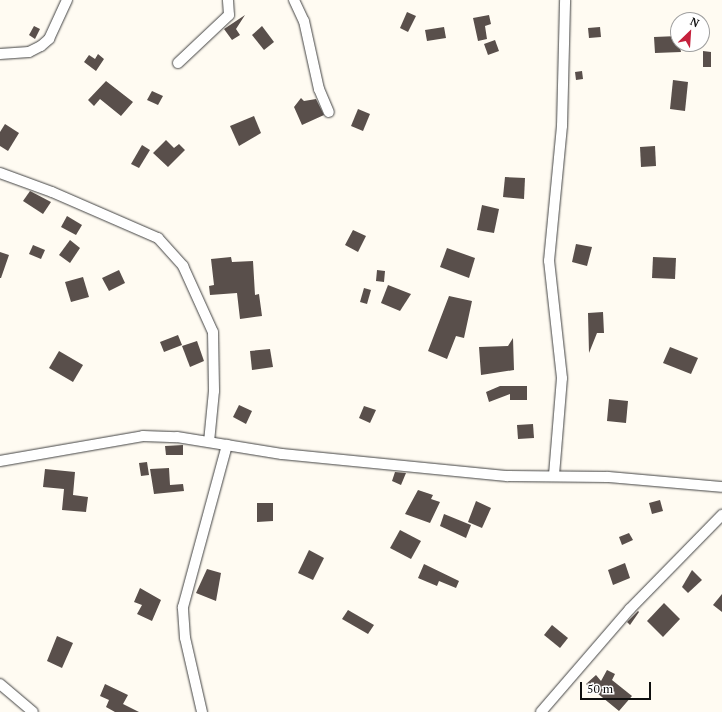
<!DOCTYPE html>
<style>
body{margin:0}
#map{position:relative;width:722px;height:712px;overflow:hidden;background:#fffbf2;font-family:"PT Serif",serif}
div>[style]{position:absolute}
[style*='--x']{left:calc(var(--x)*1px);top:calc(var(--y)*1px);width:calc(var(--w)*1px);rotate:calc(var(--a)*1deg)}
.building>*{inset:0;background:#594f4b}
.roads{filter:drop-shadow(0 0 1px #424242) drop-shadow(0 0 1px #424242)}
.minor>*{height:10px;margin:-5px;padding:0 5px;transform-origin:5px;border-radius:5px;background:#fff}
span{translate:-50% -50%;white-space:nowrap;text-align:center;line-height:1.15;-webkit-text-stroke:4px #fff;paint-order:stroke}
.north{position:absolute;left:670px;top:12px;width:40px;height:40px;box-sizing:border-box;background:#fff;border:1px solid #9f9f9f;border-radius:50%;rotate:25deg;font-size:11px;font-weight:700;line-height:16px;text-align:center;color:#0f0f0f}
.north::after{content:'';display:block;margin:auto;width:14px;height:18px;background:#c5213d;clip-path:polygon(50% 0,100% 100%,50% 72%,0 100%)}
.scale{position:absolute;left:580px;top:682px;width:71px;height:18px;box-sizing:border-box;border:2px solid #0f0f0f;border-top:0;padding-left:5px;font-size:12px;line-height:14px;white-space:nowrap;color:#0f0f0f;-webkit-text-stroke:3px #fff;paint-order:stroke}
</style>
<div id="map">
<div class="building">
<i style="clip-path:polygon(407px 12px,416px 16px,408px 32px,400px 28px)"></i>
<i style="clip-path:polygon(245px 15px,236px 29px,240px 35px,232px 40px,224px 29px)"></i>
<i style="clip-path:polygon(489px 15px,491px 24px,485px 26px,487px 39px,478px 41px,473px 18px)"></i>
<i style="clip-path:polygon(34px 26px,40px 29px,35px 39px,29px 35px)"></i>
<i style="clip-path:polygon(262px 26px,274px 42px,264px 50px,252px 35px)"></i>
<i style="clip-path:polygon(444px 27px,446px 38px,427px 41px,425px 30px)"></i>
<i style="clip-path:polygon(600px 27px,601px 37px,589px 38px,588px 28px)"></i>
<i style="clip-path:polygon(678px 36px,681px 52px,655px 53px,654px 37px)"></i>
<i style="clip-path:polygon(495px 40px,499px 51px,488px 55px,484px 44px)"></i>
<i style="clip-path:polygon(703px 51px,711px 52px,711px 67px,703px 67px)"></i>
<i style="clip-path:polygon(98px 54px,104px 59px,96px 71px,84px 62px,89px 55px,95px 59px)"></i>
<i style="clip-path:polygon(582px 71px,583px 79px,576px 80px,575px 72px)"></i>
<i style="clip-path:polygon(673px 80px,688px 82px,685px 111px,670px 109px)"></i>
<i style="clip-path:polygon(106px 81px,133px 102px,121px 116px,100px 99px,94px 106px,88px 100px)"></i>
<i style="clip-path:polygon(152px 91px,163px 96px,158px 105px,147px 100px)"></i>
<i style="clip-path:polygon(301px 98px,304px 101px,316px 99px,324px 115px,302px 125px,294px 107px)"></i>
<i style="clip-path:polygon(358px 109px,370px 114px,363px 131px,351px 126px)"></i>
<i style="clip-path:polygon(254px 116px,261px 133px,239px 146px,230px 126px)"></i>
<i style="clip-path:polygon(5px 124px,19px 133px,8px 151px,0 146px,0 132px)"></i>
<i style="clip-path:polygon(166px 140px,174px 148px,179px 144px,185px 150px,168px 167px,153px 153px)"></i>
<i style="clip-path:polygon(142px 145px,150px 150px,139px 168px,131px 164px)"></i>
<i style="clip-path:polygon(655px 146px,656px 166px,641px 167px,640px 147px)"></i>
<i style="clip-path:polygon(505px 177px,525px 178px,524px 199px,503px 197px)"></i>
<i style="clip-path:polygon(30px 191px,51px 202px,43px 214px,23px 201px)"></i>
<i style="clip-path:polygon(482px 205px,499px 209px,494px 233px,477px 230px)"></i>
<i style="clip-path:polygon(67px 216px,82px 225px,76px 235px,61px 227px)"></i>
<i style="clip-path:polygon(353px 230px,366px 236px,358px 252px,345px 245px)"></i>
<i style="clip-path:polygon(70px 240px,80px 248px,70px 263px,59px 255px)"></i>
<i style="clip-path:polygon(576px 244px,592px 247px,587px 266px,572px 262px)"></i>
<i style="clip-path:polygon(33px 245px,45px 250px,41px 259px,29px 254px)"></i>
<i style="clip-path:polygon(447px 248px,475px 258px,469px 278px,440px 267px)"></i>
<i style="clip-path:polygon(0 252px,9px 255px,1px 278px,0 278px)"></i>
<i style="clip-path:polygon(231px 257px,232px 262px,253px 261px,255px 295px,259px 294px,262px 316px,240px 319px,237px 293px,210px 295px,209px 286px,214px 285px,211px 259px)"></i>
<i style="clip-path:polygon(653px 257px,676px 258px,675px 279px,652px 278px)"></i>
<i style="clip-path:polygon(119px 270px,125px 283px,109px 291px,102px 278px)"></i>
<i style="clip-path:polygon(377px 270px,385px 271px,384px 282px,376px 281px)"></i>
<i style="clip-path:polygon(83px 277px,89px 297px,71px 302px,65px 282px)"></i>
<i style="clip-path:polygon(388px 285px,411px 294px,400px 311px,381px 303px)"></i>
<i style="clip-path:polygon(364px 288px,371px 290px,367px 304px,360px 302px)"></i>
<i style="clip-path:polygon(449px 296px,472px 301px,464px 338px,456px 336px,447px 359px,428px 351px)"></i>
<i style="clip-path:polygon(603px 312px,604px 333px,597px 333px,589px 353px,588px 313px)"></i>
<i style="clip-path:polygon(178px 335px,182px 345px,164px 352px,160px 342px)"></i>
<i style="clip-path:polygon(513px 338px,514px 370px,481px 375px,479px 347px,508px 346px)"></i>
<i style="clip-path:polygon(197px 341px,204px 361px,190px 367px,182px 346px)"></i>
<i style="clip-path:polygon(670px 347px,698px 358px,691px 374px,663px 363px)"></i>
<i style="clip-path:polygon(270px 349px,273px 367px,252px 370px,250px 351px)"></i>
<i style="clip-path:polygon(59px 351px,83px 365px,73px 382px,49px 368px)"></i>
<i style="clip-path:polygon(500px 386px,527px 386px,527px 400px,510px 400px,510px 394px,489px 402px,486px 392px)"></i>
<i style="clip-path:polygon(609px 399px,628px 401px,626px 423px,607px 421px)"></i>
<i style="clip-path:polygon(239px 405px,252px 411px,246px 424px,233px 417px)"></i>
<i style="clip-path:polygon(364px 406px,376px 410px,370px 423px,359px 418px)"></i>
<i style="clip-path:polygon(533px 424px,534px 438px,518px 439px,517px 425px)"></i>
<i style="clip-path:polygon(183px 445px,183px 455px,166px 455px,165px 446px)"></i>
<i style="clip-path:polygon(147px 462px,149px 475px,141px 476px,139px 463px)"></i>
<i style="clip-path:polygon(169px 468px,170px 485px,183px 484px,184px 491px,154px 494px,150px 469px)"></i>
<i style="clip-path:polygon(45px 469px,75px 472px,73px 495px,88px 497px,86px 512px,62px 510px,64px 489px,43px 487px)"></i>
<i style="clip-path:polygon(395px 472px,406px 473px,401px 485px,392px 481px)"></i>
<i style="clip-path:polygon(418px 490px,433px 495px,431px 499px,440px 502px,430px 523px,405px 514px)"></i>
<i style="clip-path:polygon(660px 500px,663px 511px,652px 514px,649px 503px)"></i>
<i style="clip-path:polygon(476px 501px,491px 508px,482px 528px,468px 522px)"></i>
<i style="clip-path:polygon(257px 503px,273px 503px,273px 521px,257px 522px)"></i>
<i style="clip-path:polygon(444px 514px,471px 525px,466px 538px,440px 526px)"></i>
<i style="clip-path:polygon(400px 530px,421px 541px,411px 559px,390px 548px)"></i>
<i style="clip-path:polygon(629px 533px,633px 540px,622px 545px,619px 537px)"></i>
<i style="clip-path:polygon(309px 550px,324px 558px,313px 580px,298px 573px)"></i>
<i style="clip-path:polygon(625px 563px,630px 578px,613px 585px,608px 570px)"></i>
<i style="clip-path:polygon(424px 564px,459px 581px,456px 588px,439px 581px,437px 586px,418px 578px)"></i>
<i style="clip-path:polygon(207px 569px,221px 573px,216px 601px,196px 593px)"></i>
<i style="clip-path:polygon(692px 570px,702px 580px,688px 593px,682px 587px)"></i>
<i style="clip-path:polygon(140px 588px,161px 600px,152px 621px,137px 614px,142px 605px,134px 602px)"></i>
<i style="clip-path:polygon(722px 594px,722px 612px,713px 605px)"></i>
<i style="clip-path:polygon(664px 603px,680px 619px,663px 637px,647px 621px)"></i>
<i style="clip-path:polygon(348px 610px,374px 625px,368px 634px,342px 619px)"></i>
<i style="clip-path:polygon(638px 611px,639px 612px,630px 625px,627px 622px)"></i>
<i style="clip-path:polygon(552px 625px,568px 638px,560px 648px,544px 635px)"></i>
<i style="clip-path:polygon(57px 636px,73px 643px,62px 668px,47px 661px)"></i>
<i style="clip-path:polygon(607px 670px,615px 674px,612px 680px,632px 696px,619px 711px,586px 684px,596px 675px,601px 681px)"></i>
<i style="clip-path:polygon(105px 684px,128px 695px,123px 704px,139px 712px,115px 712px,106px 707px,109px 700px,100px 696px)"></i>
</div>
<div class="roads">
<div class="minor">
<i style="--x:294;--y:0;--w:23;--a:65"></i>
<i style="--x:304;--y:21;--w:70;--a:77.6"></i>
<i style="--x:319;--y:89;--w:25;--a:67"></i>
<i style="--x:0;--y:54;--w:29;--a:-4"></i>
<i style="--x:29;--y:52;--w:13;--a:-27"></i>
<i style="--x:41;--y:46;--w:11;--a:-41"></i>
<i style="--x:49;--y:39;--w:43;--a:-65.2"></i>
<i style="--x:178;--y:63;--w:70;--a:-43.3"></i>
<i style="--x:229;--y:15;--w:15;--a:-94"></i>
<i style="--x:0;--y:173;--w:55;--a:20.1"></i>
<i style="--x:52;--y:192;--w:116;--a:23.5"></i>
<i style="--x:158;--y:238;--w:38;--a:48"></i>
<i style="--x:183;--y:266;--w:72;--a:65.6"></i>
<i style="--x:213;--y:332;--w:59;--a:89"></i>
<i style="--x:214;--y:391;--w:51;--a:95.6"></i>
<i style="--x:0;--y:461;--w:145;--a:-9.9"></i>
<i style="--x:143;--y:436;--w:34;--a:2"></i>
<i style="--x:177;--y:437;--w:106;--a:9.2"></i>
<i style="--x:282;--y:454;--w:227;--a:5.6"></i>
<i style="--x:508;--y:476;--w:100;--a:0.6"></i>
<i style="--x:608;--y:477;--w:114;--a:5"></i>
<i style="--x:554;--y:475;--w:97;--a:-85.3"></i>
<i style="--x:562;--y:378;--w:118;--a:-96.3"></i>
<i style="--x:549;--y:261;--w:136;--a:-84.5"></i>
<i style="--x:562;--y:126;--w:126;--a:-88.6"></i>
<i style="--x:0;--y:684;--w:43;--a:40.3"></i>
<i style="--x:202;--y:712;--w:76;--a:-102.9"></i>
<i style="--x:185;--y:638;--w:31;--a:-94"></i>
<i style="--x:183;--y:607;--w:168;--a:-74.8"></i>
<i style="--x:541;--y:712;--w:136;--a:-49.2"></i>
<i style="--x:630;--y:609;--w:132;--a:-45.6"></i>
</div>
</div>
<div class="north">N</div>
<div class="scale">50 m</div>
</div>
